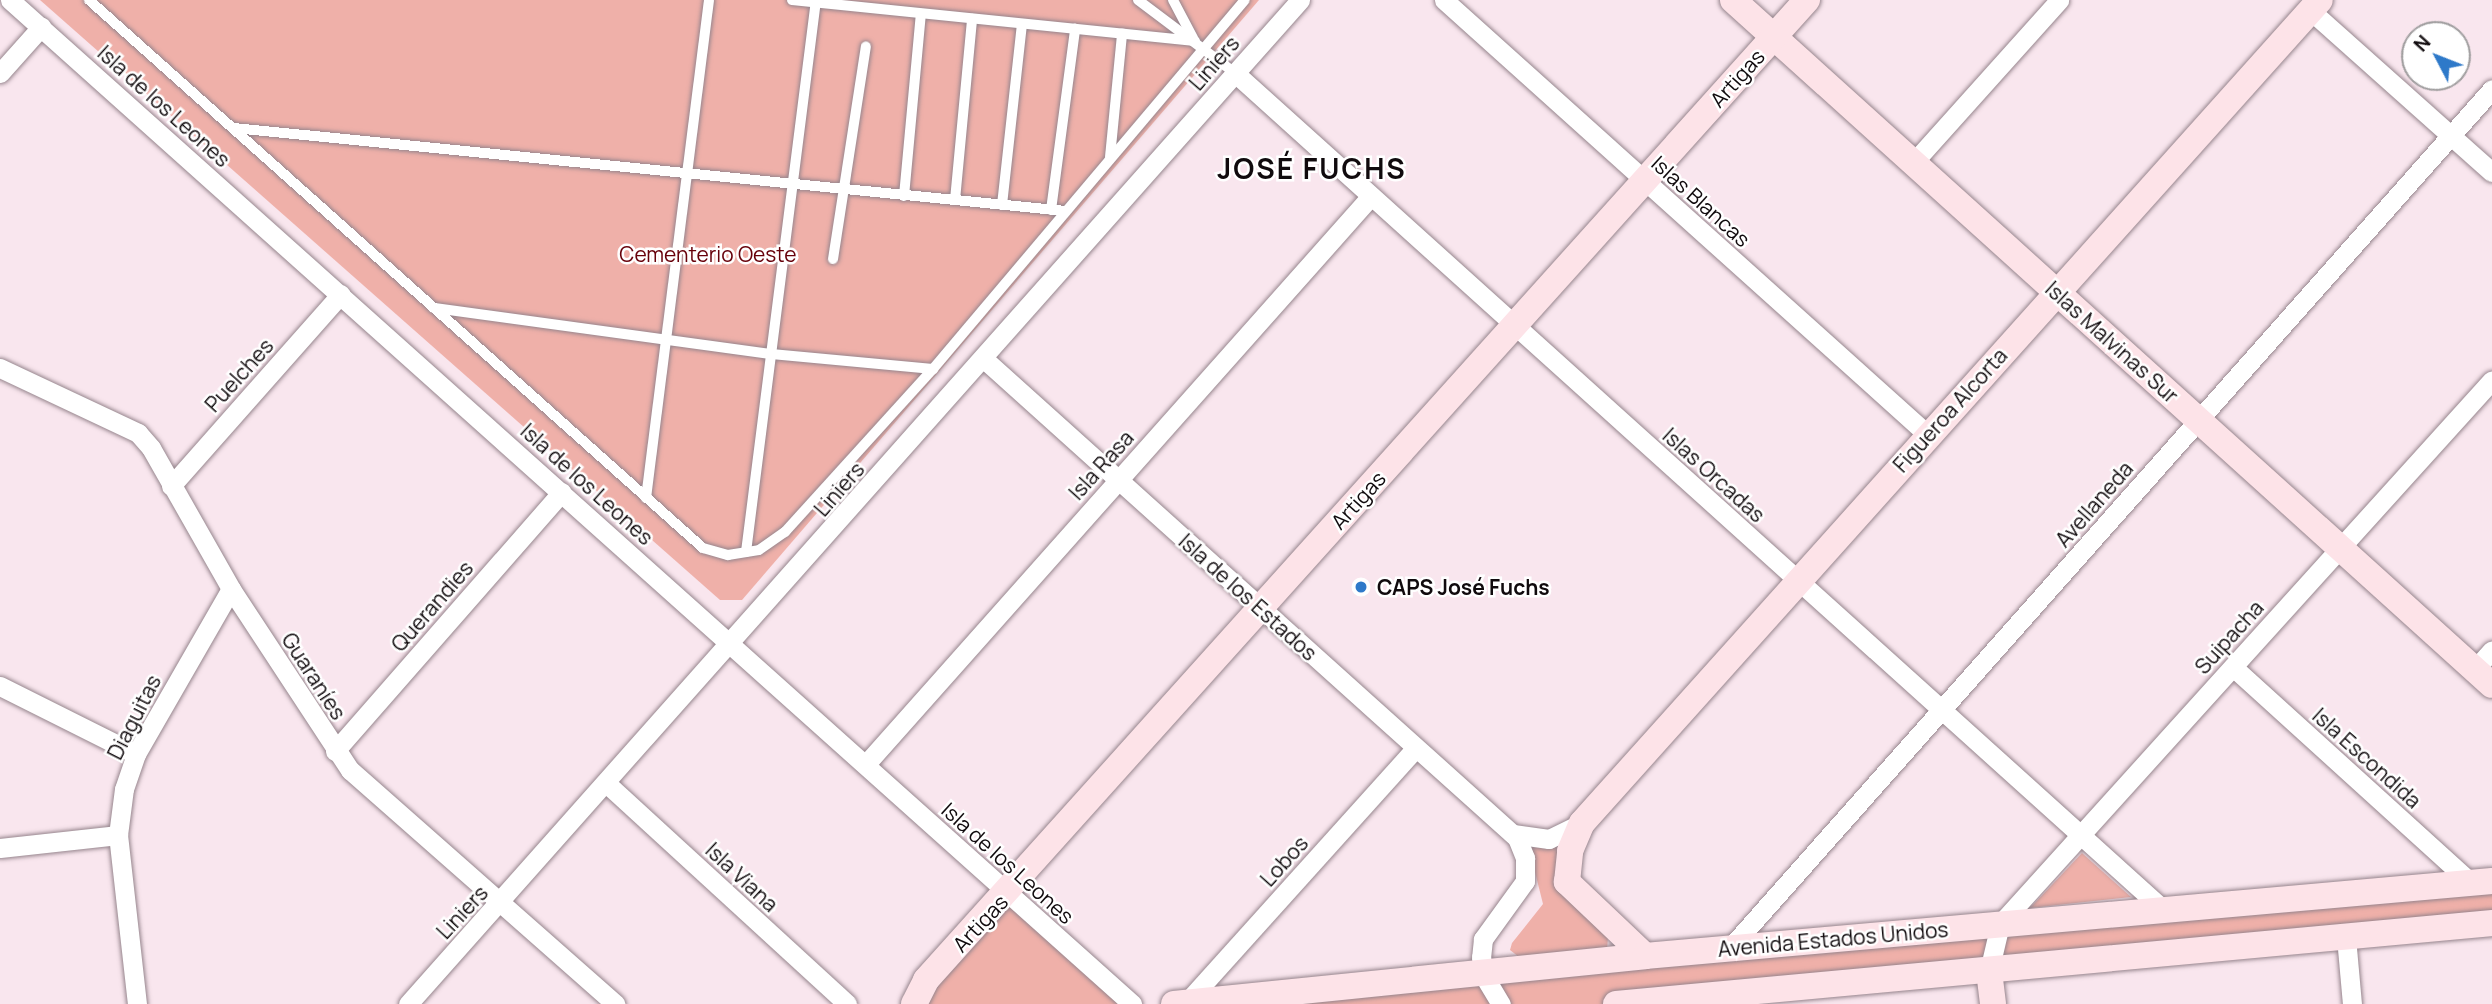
<!DOCTYPE html>
<meta charset="utf-8">
<style>
body{margin:0}
#map{position:relative;width:2492px;height:1004px;overflow:hidden;background:#f9e6ee;font-family:Manrope,sans-serif}
div>[style]{position:absolute}
[style*='--x']{left:calc(var(--x)*1px);top:calc(var(--y)*1px);width:calc(var(--w)*1px);rotate:calc(var(--a)*1deg)}
.green>*{inset:0;background:#efb0a9}
.roads{filter:drop-shadow(0 0 2px #96858d) drop-shadow(0 0 2px #96858d)}
.lane>*{height:10px;margin:-5px;padding:0 5px;transform-origin:5px;border-radius:5px;background:#fff}
.street>*{height:19px;margin:-9.5px;padding:0 9.5px;transform-origin:9.5px;border-radius:9.5px;background:#fff}
.secondary>*{height:26px;margin:-13px;padding:0 13px;transform-origin:13px;border-radius:13px;background:#fde3e8}
.dots>*{width:19px;height:19px;translate:-50% -50%;box-sizing:border-box;border:4px solid #fff;border-radius:50%}
span{translate:-50% -50%;white-space:nowrap;text-align:center;line-height:1.15;-webkit-text-stroke:5px #fff;paint-order:stroke}
.street-label{font-size:21px;color:#100a0d}
.park-label{font-size:21px;color:#67010a}
.poi-label{font-size:21px;color:#100a0d;font-weight:700}
.left{translate:0 -50%;text-align:left}
.district-label{font-size:28px;color:#100a0d;font-weight:700;letter-spacing:2px}
.north{position:absolute;left:2401px;top:21px;width:70px;height:70px;box-sizing:border-box;background:#fff;border:2px solid #9f9d9e;border-radius:50%;rotate:312deg;font-size:19px;font-weight:700;line-height:28px;text-align:center;color:#100a0d}
.north::after{content:'';display:block;margin:auto;width:24px;height:32px;background:#2e79c9;clip-path:polygon(50% 0,100% 100%,50% 72%,0 100%)}
</style>
<div id="map">
<div class="green">
<i style="clip-path:polygon(40px 0,1259px 0,742px 600px,720px 600px)"></i>
<i style="clip-path:polygon(1567px 844px,1556px 885px,1608px 937px,1607px 950px,1519px 957px,1510px 950px,1512px 943px,1543px 904px,1529px 848px)"></i>
<i style="clip-path:polygon(2082px 853px,2131px 897px,2030px 908px)"></i>
<i style="clip-path:polygon(2492px 881px,2492px 923px,1616px 1004px,1174px 1004px)"></i>
<i style="clip-path:polygon(1007px 894px,1128px 1004px,922px 1004px)"></i>
</div>
<div class="roads">
<div class="lane">
<i style="--x:89;--y:0;--w:823;--a:41.75"></i>
<i style="--x:703;--y:548;--w:26;--a:16"></i>
<i style="--x:728;--y:555;--w:31;--a:-9"></i>
<i style="--x:759;--y:550;--w:32;--a:-35"></i>
<i style="--x:785;--y:532;--w:220;--a:-47.8"></i>
<i style="--x:933;--y:369;--w:483;--a:-49.8"></i>
<i style="--x:792;--y:0;--w:405;--a:5.8"></i>
<i style="--x:1138;--y:0;--w:121;--a:37"></i>
<i style="--x:1173;--y:0;--w:43;--a:62.2"></i>
<i style="--x:234;--y:128;--w:835;--a:5.7"></i>
<i style="--x:1110;--y:157;--w:124;--a:-84.4"></i>
<i style="--x:904;--y:196;--w:183;--a:-84.7"></i>
<i style="--x:955;--y:200;--w:182;--a:-84.6"></i>
<i style="--x:1002;--y:205;--w:182;--a:-83.7"></i>
<i style="--x:1051;--y:210;--w:183;--a:-82.4"></i>
<i style="--x:833;--y:259;--w:215;--a:-81.2"></i>
<i style="--x:434;--y:308;--w:340;--a:7.8"></i>
<i style="--x:771;--y:354;--w:163;--a:5.3"></i>
<i style="--x:646;--y:498;--w:502;--a:-82.79"></i>
<i style="--x:746;--y:552;--w:556;--a:-82.77"></i>
</div>
<div class="street">
<i style="--x:10;--y:0;--w:1506;--a:41.82"></i>
<i style="--x:1444;--y:0;--w:651;--a:41.95"></i>
<i style="--x:2311;--y:11;--w:242;--a:41.7"></i>
<i style="--x:0;--y:73;--w:62;--a:-48.3"></i>
<i style="--x:1235;--y:73;--w:1250;--a:42.02"></i>
<i style="--x:1913;--y:163;--w:219;--a:-48.1"></i>
<i style="--x:984;--y:359;--w:717;--a:41.95"></i>
<i style="--x:1517;--y:838;--w:22;--a:68"></i>
<i style="--x:1525;--y:858;--w:23;--a:90"></i>
<i style="--x:1525;--y:881;--w:72;--a:125.9"></i>
<i style="--x:1483;--y:939;--w:18;--a:96"></i>
<i style="--x:1481;--y:957;--w:19;--a:81"></i>
<i style="--x:1484;--y:976;--w:33;--a:59"></i>
<i style="--x:0;--y:368;--w:153;--a:25.2"></i>
<i style="--x:138;--y:433;--w:20;--a:49"></i>
<i style="--x:151;--y:448;--w:162;--a:60.4"></i>
<i style="--x:231;--y:589;--w:217;--a:56.7"></i>
<i style="--x:350;--y:770;--w:354;--a:41.4"></i>
<i style="--x:171;--y:486;--w:256;--a:-48.5"></i>
<i style="--x:2233;--y:667;--w:321;--a:42.2"></i>
<i style="--x:2475;--y:669;--w:25;--a:-48"></i>
<i style="--x:0;--y:686;--w:152;--a:26.6"></i>
<i style="--x:335;--y:751;--w:344;--a:-48.8"></i>
<i style="--x:866;--y:764;--w:760;--a:-48.36"></i>
<i style="--x:606;--y:783;--w:327;--a:42.5"></i>
<i style="--x:1513;--y:834;--w:36;--a:8"></i>
<i style="--x:1549;--y:839;--w:37;--a:-26"></i>
<i style="--x:0;--y:848;--w:119;--a:-6.3"></i>
<i style="--x:2346;--y:937;--w:67;--a:84.9"></i>
<i style="--x:1730;--y:948;--w:1148;--a:-48.42"></i>
<i style="--x:1989;--y:971;--w:48;--a:-76.8"></i>
<i style="--x:2000;--y:924;--w:733;--a:-47.87"></i>
<i style="--x:1186;--y:1003;--w:343;--a:-48"></i>
<i style="--x:137;--y:1004;--w:170;--a:-96.4"></i>
<i style="--x:118;--y:835;--w:46;--a:-82.6"></i>
<i style="--x:124;--y:789;--w:37;--a:-71"></i>
<i style="--x:136;--y:754;--w:190;--a:-60.1"></i>
<i style="--x:408;--y:1004;--w:1343;--a:-48.38"></i>
</div>
<div class="secondary">
<i style="--x:1733;--y:0;--w:1022;--a:42.07"></i>
<i style="--x:1645;--y:956;--w:108;--a:-136.5"></i>
<i style="--x:1567;--y:882;--w:31;--a:-84"></i>
<i style="--x:1570;--y:851;--w:30;--a:-67"></i>
<i style="--x:1582;--y:823;--w:1105;--a:-48.12"></i>
<i style="--x:1989;--y:971;--w:33;--a:83"></i>
<i style="--x:914;--y:1004;--w:27;--a:-63"></i>
<i style="--x:926;--y:980;--w:1318;--a:-48.05"></i>
<i style="--x:1174;--y:1004;--w:473;--a:-5.8"></i>
<i style="--x:1645;--y:956;--w:850;--a:-5.06"></i>
<i style="--x:1616;--y:1004;--w:880;--a:-5.28"></i>
</div>
</div>
<div class="dots">
<i style="left:1361px;top:587px;background:#2e79c9"></i>
</div>
<div class="street-label">
<span style="left:1214px;top:63px;rotate:-49deg">Liniers</span>
<span style="left:1737px;top:78px;rotate:-48deg">Artigas</span>
<span style="left:164px;top:106px;rotate:42deg">Isla de los Leones</span>
<span style="left:1701px;top:201px;rotate:42deg">Islas Blancas</span>
<span style="left:2112px;top:342px;rotate:42deg">Islas Malvinas Sur</span>
<span style="left:239px;top:375px;rotate:-48deg">Puelches</span>
<span style="left:1950px;top:410px;rotate:-48deg">Figueroa Alcorta</span>
<span style="left:1101px;top:465px;rotate:-48deg">Isla Rasa</span>
<span style="left:1714px;top:475px;rotate:42deg">Islas Orcadas</span>
<span style="left:587px;top:484px;rotate:42deg">Isla de los Leones</span>
<span style="left:839px;top:489px;rotate:-49deg">Liniers</span>
<span style="left:1358px;top:500px;rotate:-48deg">Artigas</span>
<span style="left:2094px;top:504px;rotate:-49deg">Avellaneda</span>
<span style="left:1248px;top:597px;rotate:42deg">Isla de los Estados</span>
<span style="left:432px;top:606px;rotate:-49deg">Querandies</span>
<span style="left:2229px;top:637px;rotate:-48deg">Suipacha</span>
<span style="left:314px;top:676px;rotate:57deg">Guaraníes</span>
<span style="left:134px;top:717px;rotate:-63deg">Diaguitas</span>
<span style="left:2367px;top:758px;rotate:42deg">Isla Escondida</span>
<span style="left:1284px;top:861px;rotate:-48deg">Lobos</span>
<span style="left:1008px;top:863px;rotate:42deg">Isla de los Leones</span>
<span style="left:742px;top:877px;rotate:43deg">Isla Viana</span>
<span style="left:462px;top:912px;rotate:-47deg">Liniers</span>
<span style="left:980px;top:923px;rotate:-47deg">Artigas</span>
<span style="left:1833px;top:939px;rotate:-5deg">Avenida Estados Unidos</span>
</div>
<div class="park-label">
<span style="left:708px;top:254px">Cementerio Oeste</span>
</div>
<div class="poi-label">
<span class="left" style="left:1377px;top:587px">CAPS José Fuchs</span>
</div>
<div class="district-label">
<span style="left:1312px;top:168px">JOSÉ FUCHS</span>
</div>
<div class="north">N</div>
</div>
